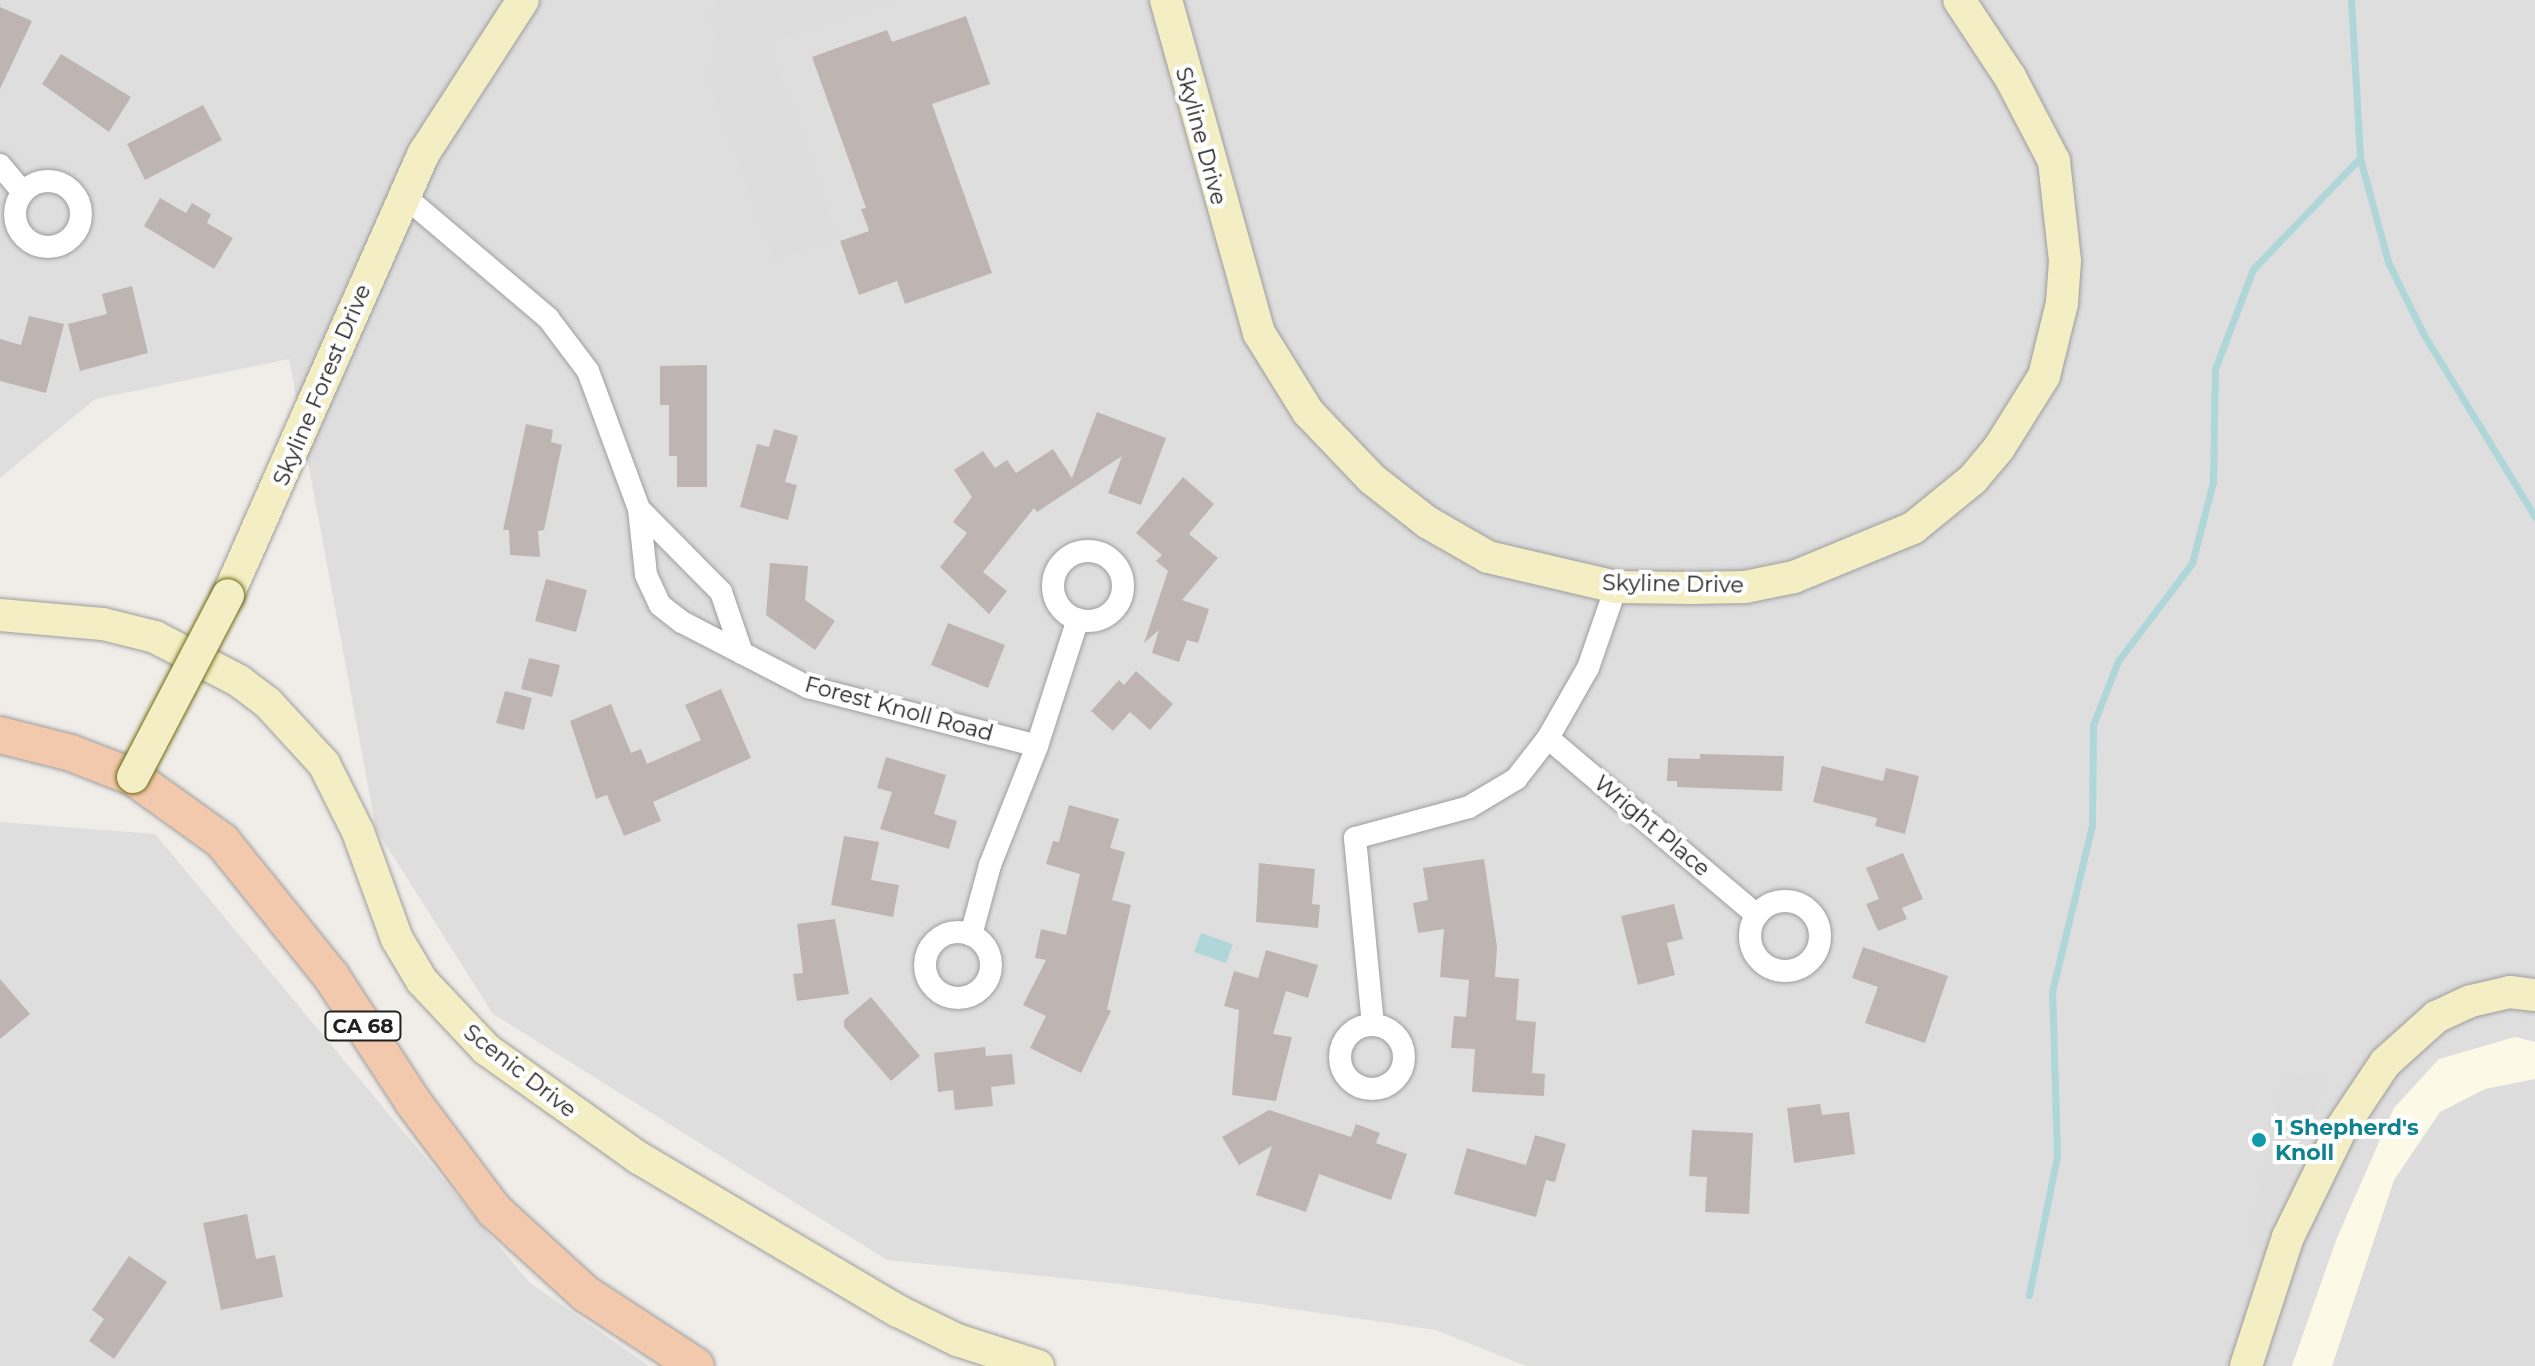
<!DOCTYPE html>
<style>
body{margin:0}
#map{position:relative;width:2535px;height:1366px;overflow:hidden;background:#f0ede9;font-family:Montserrat,sans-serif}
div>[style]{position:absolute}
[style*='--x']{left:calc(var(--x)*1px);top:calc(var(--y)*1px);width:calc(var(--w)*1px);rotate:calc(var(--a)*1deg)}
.residential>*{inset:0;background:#dfdedf}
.education>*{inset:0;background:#fcf9e7}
.parking>*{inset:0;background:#ddd}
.water>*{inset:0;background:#afd6d9}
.stream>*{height:7px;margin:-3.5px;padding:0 3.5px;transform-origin:3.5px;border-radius:3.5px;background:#afd6d9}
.building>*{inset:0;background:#beb5b2}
.roads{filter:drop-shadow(0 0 2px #9e9e9e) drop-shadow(0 0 2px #9e9e9e)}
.street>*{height:22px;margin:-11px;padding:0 11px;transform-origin:11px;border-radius:11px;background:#fff}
.street>.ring{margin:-11px;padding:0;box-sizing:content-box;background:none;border:22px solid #fff;border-radius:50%}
.secondary>*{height:32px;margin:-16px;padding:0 16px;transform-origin:16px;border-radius:16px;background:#f3eec4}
.primary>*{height:36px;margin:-18px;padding:0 18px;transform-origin:18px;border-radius:18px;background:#f2c9ad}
.bridges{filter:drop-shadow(0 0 2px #6e6a12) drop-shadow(0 0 2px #6e6a12)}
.secondary-bridge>*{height:32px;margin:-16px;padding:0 16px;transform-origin:16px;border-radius:16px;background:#f3eec4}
.dots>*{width:22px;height:22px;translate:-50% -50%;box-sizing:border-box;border:4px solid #fff;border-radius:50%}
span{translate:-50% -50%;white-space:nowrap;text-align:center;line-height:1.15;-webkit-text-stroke:8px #fff;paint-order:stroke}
.shield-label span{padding:2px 6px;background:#fff;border:2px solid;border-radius:6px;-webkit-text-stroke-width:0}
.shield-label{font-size:20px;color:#212121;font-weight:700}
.street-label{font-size:22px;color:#212121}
.culture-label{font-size:22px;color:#0d838f;font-weight:700}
.left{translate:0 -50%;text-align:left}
</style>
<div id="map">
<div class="residential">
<i style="clip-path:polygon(0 0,2535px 0,2535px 1042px,2514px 1037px,2394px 1108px,2337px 1238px,2292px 1366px,1526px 1366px,1436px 1330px,1121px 1284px,887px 1260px,493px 1014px,376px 829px,289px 359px,95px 399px,0 478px)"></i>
<i style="clip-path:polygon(0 822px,155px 834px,529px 1282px,649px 1366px,0 1366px)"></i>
</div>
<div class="education">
<i style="clip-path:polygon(2515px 1037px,2535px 1042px,2535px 1366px,2292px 1366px,2337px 1238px,2394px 1108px,2439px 1059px)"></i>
</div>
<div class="parking">
<i style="clip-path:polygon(717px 0,898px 0,771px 43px,838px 238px,774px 262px,708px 83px,715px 31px,707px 13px)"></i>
<i style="clip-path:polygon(2282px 1071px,2330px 1079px,2260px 1248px,2247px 1248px)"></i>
<i style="clip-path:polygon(2535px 1079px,2535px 1366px,2332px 1366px,2394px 1180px,2440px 1112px,2485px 1089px)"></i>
</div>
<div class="water">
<i style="clip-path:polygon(1201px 933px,1233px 944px,1226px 963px,1194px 952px)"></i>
</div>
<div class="stream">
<i style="--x:2351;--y:0;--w:158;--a:86.7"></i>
<i style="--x:2360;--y:158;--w:108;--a:74.9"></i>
<i style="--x:2388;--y:262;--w:81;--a:63.7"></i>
<i style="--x:2424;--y:335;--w:213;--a:58.6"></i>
<i style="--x:2029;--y:1295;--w:142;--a:-78.6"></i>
<i style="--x:2057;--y:1156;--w:164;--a:-91.7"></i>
<i style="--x:2052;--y:992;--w:172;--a:-76.5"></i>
<i style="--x:2092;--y:825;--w:100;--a:-89.4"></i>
<i style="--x:2093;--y:725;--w:69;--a:-68.7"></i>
<i style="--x:2118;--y:661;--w:123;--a:-52.9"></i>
<i style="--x:2192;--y:563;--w:84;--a:-75.5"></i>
<i style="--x:2213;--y:482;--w:113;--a:-89"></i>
<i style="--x:2215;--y:369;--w:107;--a:-69.2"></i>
<i style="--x:2253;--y:269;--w:154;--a:-46.1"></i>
</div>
<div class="building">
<i style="clip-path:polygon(0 7px,32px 21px,0 89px)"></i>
<i style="clip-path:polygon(966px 16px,990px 84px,932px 104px,992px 273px,905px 304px,897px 281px,859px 295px,840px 241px,869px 231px,861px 209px,866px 208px,812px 57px,887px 30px,892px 42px)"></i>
<i style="clip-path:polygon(61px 54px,131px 97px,109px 132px,42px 84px)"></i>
<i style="clip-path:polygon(203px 105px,222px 140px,145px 180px,127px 144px)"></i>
<i style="clip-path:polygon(160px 198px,186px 213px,192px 203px,211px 214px,207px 223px,233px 238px,214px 269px,144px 226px)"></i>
<i style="clip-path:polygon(132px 286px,148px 353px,80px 371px,68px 324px,107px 314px,102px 294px)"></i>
<i style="clip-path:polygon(29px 316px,64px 324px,46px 393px,0 381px,0 339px,21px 345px)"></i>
<i style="clip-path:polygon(707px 365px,707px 487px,677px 487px,677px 456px,669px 456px,669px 405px,660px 405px,660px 366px)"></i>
<i style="clip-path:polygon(1097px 412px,1166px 438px,1141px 505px,1108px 493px,1122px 456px,1037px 512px,1034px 508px,983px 572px,1007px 591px,989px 614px,940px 567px,967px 533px,953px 522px,972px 497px,954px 470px,983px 451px,995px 468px,1007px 460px,1016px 473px,1053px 449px,1072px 478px)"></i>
<i style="clip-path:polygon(526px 424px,553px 430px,551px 442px,562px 445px,544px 530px,538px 531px,540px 557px,510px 555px,509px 530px,503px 530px)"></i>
<i style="clip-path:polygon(774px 429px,798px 436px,785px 482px,797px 485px,788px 520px,740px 507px,757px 444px,769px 447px)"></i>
<i style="clip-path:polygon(1183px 477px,1214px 504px,1189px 534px,1218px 558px,1182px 600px,1209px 609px,1198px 643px,1187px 640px,1179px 662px,1152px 653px,1159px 630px,1144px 643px,1168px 571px,1156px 561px,1162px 555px,1136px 533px)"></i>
<i style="clip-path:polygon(770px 563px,808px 566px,805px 600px,835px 621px,815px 650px,766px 615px)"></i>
<i style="clip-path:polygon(546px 579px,587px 590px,576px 632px,535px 621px)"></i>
<i style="clip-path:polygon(948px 623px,1005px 645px,988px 688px,931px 665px)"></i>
<i style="clip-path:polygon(529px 658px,560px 665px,552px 697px,521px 689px)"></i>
<i style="clip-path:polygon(1136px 671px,1173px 704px,1150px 730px,1130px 712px,1113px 731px,1091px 711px,1119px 680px,1124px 685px)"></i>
<i style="clip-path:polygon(721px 689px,751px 758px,653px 802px,661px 821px,624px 836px,607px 795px,596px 799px,570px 721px,611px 704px,631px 753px,641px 749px,647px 764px,701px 740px,685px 705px)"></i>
<i style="clip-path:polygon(505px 691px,532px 698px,524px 730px,496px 723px)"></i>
<i style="clip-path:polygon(1700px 754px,1784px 756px,1782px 791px,1677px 787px,1677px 781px,1667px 781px,1668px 758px,1700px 759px)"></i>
<i style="clip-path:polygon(886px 757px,946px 775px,934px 814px,957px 821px,949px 849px,880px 829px,892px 792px,877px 788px)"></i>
<i style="clip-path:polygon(1822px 766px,1883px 781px,1886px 768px,1919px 776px,1905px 834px,1875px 826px,1877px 818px,1813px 802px)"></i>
<i style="clip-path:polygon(1069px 805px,1119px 819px,1110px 848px,1125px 852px,1112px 900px,1131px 905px,1107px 1009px,1111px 1011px,1081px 1073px,1030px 1048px,1046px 1016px,1023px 1005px,1046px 960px,1035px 958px,1041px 929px,1066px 935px,1080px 874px,1046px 864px,1053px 841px,1059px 842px)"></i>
<i style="clip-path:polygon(844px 836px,879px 842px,871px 880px,899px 885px,893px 917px,831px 905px)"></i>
<i style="clip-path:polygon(1903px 853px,1923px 899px,1902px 908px,1907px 919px,1878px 931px,1866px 904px,1879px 899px,1866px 868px)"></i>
<i style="clip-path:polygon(1484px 859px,1497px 947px,1495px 977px,1519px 979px,1516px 1020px,1536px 1022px,1532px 1073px,1545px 1074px,1544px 1096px,1472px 1092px,1475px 1049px,1451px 1048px,1454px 1016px,1466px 1017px,1469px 980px,1440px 977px,1444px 929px,1418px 933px,1413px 903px,1428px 900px,1423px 868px)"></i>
<i style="clip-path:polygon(1259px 863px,1315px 869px,1312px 904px,1320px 905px,1318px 928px,1256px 922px)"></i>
<i style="clip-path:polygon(1674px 904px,1683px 939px,1667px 943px,1675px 975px,1638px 985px,1621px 916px)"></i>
<i style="clip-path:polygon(835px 919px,849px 994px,797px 1001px,793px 974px,803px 973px,797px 924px)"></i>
<i style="clip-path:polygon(1863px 947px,1948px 976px,1925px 1043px,1865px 1023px,1878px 987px,1852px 978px)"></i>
<i style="clip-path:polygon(1266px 950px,1318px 965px,1308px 998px,1286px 991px,1273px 1034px,1292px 1037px,1276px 1101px,1232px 1095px,1239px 1010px,1224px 1006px,1234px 971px,1258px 978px)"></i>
<i style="clip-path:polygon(0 979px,30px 1014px,0 1039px)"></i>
<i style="clip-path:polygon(871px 997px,920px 1056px,891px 1081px,844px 1027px,844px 1020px)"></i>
<i style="clip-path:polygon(985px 1047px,986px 1056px,1012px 1054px,1015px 1084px,991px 1087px,993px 1106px,955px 1110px,953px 1090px,938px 1092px,934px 1053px)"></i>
<i style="clip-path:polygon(1820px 1104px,1822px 1115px,1849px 1112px,1855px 1154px,1794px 1163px,1787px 1108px)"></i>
<i style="clip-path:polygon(1269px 1110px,1351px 1137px,1356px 1124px,1380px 1133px,1376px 1143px,1407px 1154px,1391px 1200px,1319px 1174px,1306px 1212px,1256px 1195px,1272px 1146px,1239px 1165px,1222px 1137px)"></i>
<i style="clip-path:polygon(1692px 1130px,1753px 1133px,1749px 1214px,1705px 1212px,1707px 1177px,1689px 1176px)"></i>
<i style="clip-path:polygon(1535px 1135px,1566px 1144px,1555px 1182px,1546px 1180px,1536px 1217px,1454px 1194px,1467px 1148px,1526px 1165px)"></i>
<i style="clip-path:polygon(247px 1214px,256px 1259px,275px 1255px,283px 1297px,221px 1310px,203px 1223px)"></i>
<i style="clip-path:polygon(129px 1256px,167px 1282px,114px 1359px,89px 1341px,104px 1319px,92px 1310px)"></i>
</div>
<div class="roads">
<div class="street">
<i style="--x:0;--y:165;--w:35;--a:50"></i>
<i class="ring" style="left:15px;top:181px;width:44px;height:44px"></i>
<i style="--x:403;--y:195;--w:190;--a:40.3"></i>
<i style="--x:548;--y:318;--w:66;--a:53"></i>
<i style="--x:588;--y:371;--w:147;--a:69.7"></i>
<i style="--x:639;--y:509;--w:66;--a:83.9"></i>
<i style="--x:646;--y:575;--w:33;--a:65"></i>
<i style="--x:660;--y:605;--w:28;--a:38"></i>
<i style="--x:682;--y:622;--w:142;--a:27.3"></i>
<i style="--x:808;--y:687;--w:236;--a:14.4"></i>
<i style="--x:639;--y:509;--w:117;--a:45.3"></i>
<i style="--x:721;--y:592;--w:65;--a:71"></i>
<i class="ring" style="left:1053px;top:551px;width:48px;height:48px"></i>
<i style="--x:1548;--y:738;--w:274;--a:40.3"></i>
<i class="ring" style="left:1750px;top:901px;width:48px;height:48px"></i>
<i class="ring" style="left:925px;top:932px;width:44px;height:44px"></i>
<i style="--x:971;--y:935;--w:73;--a:-74.8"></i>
<i style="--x:990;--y:865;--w:128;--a:-68.4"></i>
<i style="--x:1037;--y:746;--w:133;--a:-72.1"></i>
<i class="ring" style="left:1340px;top:1025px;width:42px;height:42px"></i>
<i style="--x:1373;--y:1025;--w:188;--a:-95.5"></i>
<i style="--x:1355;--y:838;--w:118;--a:-15.2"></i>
<i style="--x:1469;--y:807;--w:55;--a:-30.8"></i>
<i style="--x:1516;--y:779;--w:52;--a:-52"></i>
<i style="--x:1548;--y:738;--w:81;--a:-60.3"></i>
<i style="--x:1588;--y:668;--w:86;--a:-70.9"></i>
</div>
<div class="secondary">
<i style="--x:1166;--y:0;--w:346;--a:74.4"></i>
<i style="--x:1259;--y:333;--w:93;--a:58.2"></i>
<i style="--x:1308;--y:412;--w:93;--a:46.3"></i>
<i style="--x:1372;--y:479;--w:70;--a:38"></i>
<i style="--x:1427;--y:522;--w:70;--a:29.8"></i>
<i style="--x:1488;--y:557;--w:131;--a:13.2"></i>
<i style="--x:1616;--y:587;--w:76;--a:0.8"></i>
<i style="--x:1692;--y:588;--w:53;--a:-1.1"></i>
<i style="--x:1745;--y:587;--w:50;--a:-11.5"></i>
<i style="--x:1794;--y:577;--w:129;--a:-22.4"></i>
<i style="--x:1913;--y:528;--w:77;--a:-39.2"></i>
<i style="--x:1973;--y:479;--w:40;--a:-50"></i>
<i style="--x:1999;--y:448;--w:85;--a:-58"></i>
<i style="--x:2044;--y:376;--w:75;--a:-76.1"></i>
<i style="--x:2062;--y:303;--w:42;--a:-85.9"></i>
<i style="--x:2065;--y:261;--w:101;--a:-96.3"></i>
<i style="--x:2054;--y:161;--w:95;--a:-117.6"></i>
<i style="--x:2010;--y:77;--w:92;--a:-123.5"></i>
<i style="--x:228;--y:595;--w:484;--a:-66.1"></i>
<i style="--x:424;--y:153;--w:182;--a:-57.1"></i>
<i style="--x:0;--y:615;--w:103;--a:5"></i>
<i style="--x:103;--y:624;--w:54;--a:14"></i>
<i style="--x:155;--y:637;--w:95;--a:27.6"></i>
<i style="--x:239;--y:681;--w:36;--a:37"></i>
<i style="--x:268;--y:703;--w:83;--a:47.4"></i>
<i style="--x:324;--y:764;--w:76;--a:63.4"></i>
<i style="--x:358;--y:832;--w:114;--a:70"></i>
<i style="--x:397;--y:939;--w:49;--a:59.2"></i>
<i style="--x:422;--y:981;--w:93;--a:46.7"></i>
<i style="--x:486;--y:1049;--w:188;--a:35.5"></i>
<i style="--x:639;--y:1158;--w:301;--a:30.6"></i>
<i style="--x:898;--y:1311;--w:66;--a:26.2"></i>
<i style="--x:957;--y:1340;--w:85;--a:17.8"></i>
<i style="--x:2246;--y:1366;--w:136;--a:-72"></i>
<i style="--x:2288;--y:1237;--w:120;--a:-63.9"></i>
<i style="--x:2341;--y:1129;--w:79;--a:-56.3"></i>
<i style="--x:2385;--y:1063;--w:69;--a:-42"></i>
<i style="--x:2436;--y:1017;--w:38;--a:-25"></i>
<i style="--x:2471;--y:1001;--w:40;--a:-13"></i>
<i style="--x:2510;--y:992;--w:25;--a:7"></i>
</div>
<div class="primary">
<i style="--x:0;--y:735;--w:73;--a:14.2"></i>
<i style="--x:71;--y:753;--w:66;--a:21.2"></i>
<i style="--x:133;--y:777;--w:110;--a:35.7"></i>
<i style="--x:222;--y:841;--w:174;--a:51.1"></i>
<i style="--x:331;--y:976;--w:150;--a:56.9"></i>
<i style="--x:413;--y:1102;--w:135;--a:53.1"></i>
<i style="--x:494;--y:1210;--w:125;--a:42.4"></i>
<i style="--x:586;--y:1294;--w:131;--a:33.2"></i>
</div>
</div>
<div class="bridges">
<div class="secondary-bridge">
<i style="--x:133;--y:777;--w:205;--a:-62.4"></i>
</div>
</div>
<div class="dots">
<i style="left:2259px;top:1140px;background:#0f9aa8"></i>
</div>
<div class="shield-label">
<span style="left:363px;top:1026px">CA 68</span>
</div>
<div class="street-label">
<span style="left:1201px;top:136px;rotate:75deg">Skyline Drive</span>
<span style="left:322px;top:385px;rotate:-67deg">Skyline Forest Drive</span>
<span style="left:1673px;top:584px;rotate:1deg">Skyline Drive</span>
<span style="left:899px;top:709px;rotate:15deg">Forest Knoll Road</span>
<span style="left:1652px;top:826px;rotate:40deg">Wright Place</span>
<span style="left:520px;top:1071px;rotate:38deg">Scenic Drive</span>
</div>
<div class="culture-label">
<span class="left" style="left:2275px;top:1140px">1 Shepherd's<br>Knoll</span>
</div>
</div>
